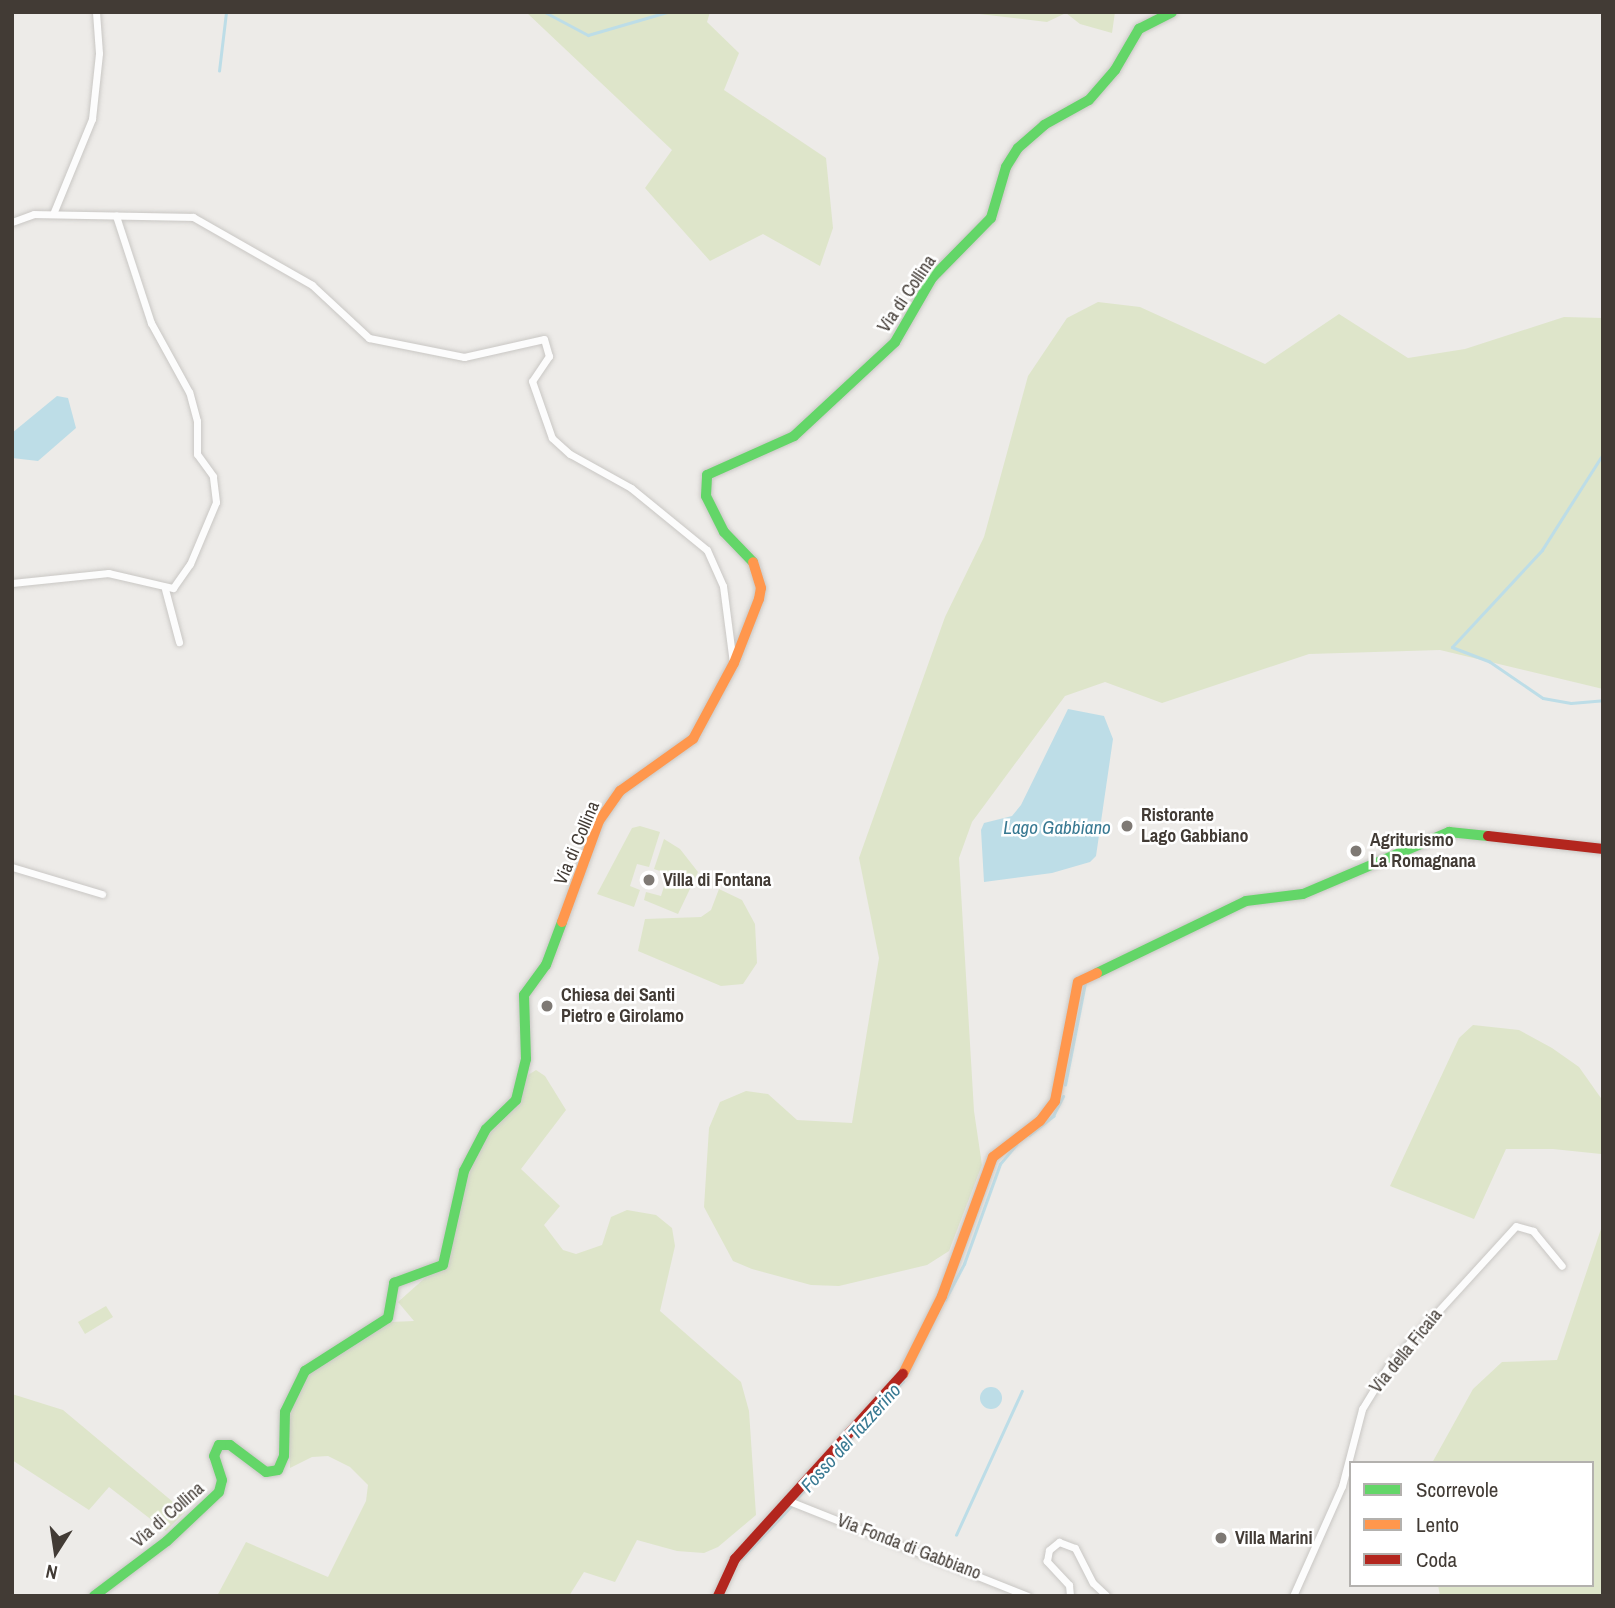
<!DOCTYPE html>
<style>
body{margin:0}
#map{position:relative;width:1615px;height:1608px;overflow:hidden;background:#edebe8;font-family:"Archivo Narrow",sans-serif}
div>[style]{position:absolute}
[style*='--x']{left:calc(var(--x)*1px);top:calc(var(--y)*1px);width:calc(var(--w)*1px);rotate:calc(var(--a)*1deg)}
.green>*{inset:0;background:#dee5ca}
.water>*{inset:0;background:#bddde7}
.round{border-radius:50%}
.stream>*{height:2.5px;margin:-1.25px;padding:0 1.25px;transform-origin:1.25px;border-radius:1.25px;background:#bddde7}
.roads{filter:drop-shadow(0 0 2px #c9c7c4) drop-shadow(0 0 2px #c9c7c4)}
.street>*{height:7px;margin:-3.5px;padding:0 3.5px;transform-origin:3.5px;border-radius:3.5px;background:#fcfcfc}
.fast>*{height:10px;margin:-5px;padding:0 5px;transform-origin:5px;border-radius:5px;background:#63d668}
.slow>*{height:10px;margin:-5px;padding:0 5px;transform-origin:5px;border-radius:5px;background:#ff974d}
.jam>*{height:10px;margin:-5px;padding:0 5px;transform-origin:5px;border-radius:5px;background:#b3261e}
.dots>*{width:19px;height:19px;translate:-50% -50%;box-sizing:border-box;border:4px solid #fff;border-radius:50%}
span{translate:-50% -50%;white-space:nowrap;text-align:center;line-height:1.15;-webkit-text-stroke:5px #fff;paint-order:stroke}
.street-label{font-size:18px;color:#423b35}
.poi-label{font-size:18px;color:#423b35;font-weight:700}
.left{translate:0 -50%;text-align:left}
.water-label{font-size:19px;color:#387992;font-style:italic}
.frame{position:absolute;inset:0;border:14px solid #423b35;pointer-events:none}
.legend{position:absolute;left:1349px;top:1461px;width:245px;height:126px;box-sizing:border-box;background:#fff;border:2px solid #b3b1ae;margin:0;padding:9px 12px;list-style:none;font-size:21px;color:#423b35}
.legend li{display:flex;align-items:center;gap:14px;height:35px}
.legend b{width:35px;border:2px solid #b3b1ae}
.north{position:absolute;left:21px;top:1517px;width:70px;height:70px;-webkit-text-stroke:5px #fff;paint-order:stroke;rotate:192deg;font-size:19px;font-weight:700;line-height:28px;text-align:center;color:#423b35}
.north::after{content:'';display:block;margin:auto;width:24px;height:32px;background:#423b35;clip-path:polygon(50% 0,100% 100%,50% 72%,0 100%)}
</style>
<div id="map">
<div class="green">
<i style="clip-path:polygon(526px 12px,710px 12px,707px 22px,739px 53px,724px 90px,826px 158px,833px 228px,820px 266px,763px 234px,710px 261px,645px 188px,672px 150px)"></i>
<i style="clip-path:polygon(962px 12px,1115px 12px,1112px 33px,1080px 24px,1066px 13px,1047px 22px)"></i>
<i style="clip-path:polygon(1098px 302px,1140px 307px,1265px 364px,1339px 314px,1408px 358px,1465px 349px,1564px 317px,1603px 318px,1603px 689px,1440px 650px,1309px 654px,1162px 703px,1105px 682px,1065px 696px,972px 822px,959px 858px,974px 1111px,982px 1165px,949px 1251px,927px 1265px,839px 1286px,811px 1285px,752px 1269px,733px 1261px,704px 1207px,709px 1128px,720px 1102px,746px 1091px,768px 1094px,797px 1120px,852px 1123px,879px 958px,859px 858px,945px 617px,984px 537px,1028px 376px,1067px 318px)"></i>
<i style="clip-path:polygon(640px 826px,660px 832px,649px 867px,637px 864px,630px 886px,640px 890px,634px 907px,597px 894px,632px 828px)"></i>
<i style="clip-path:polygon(664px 839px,680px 849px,698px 872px,678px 914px,644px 900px,646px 892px,661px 896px,668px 874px,654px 869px)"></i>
<i style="clip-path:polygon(719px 889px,742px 900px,755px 924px,757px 963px,743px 984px,721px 986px,638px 951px,645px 919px,701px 917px,711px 910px)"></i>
<i style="clip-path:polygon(1473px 1025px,1519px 1030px,1552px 1048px,1579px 1067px,1603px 1101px,1603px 1158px,1601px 1154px,1553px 1149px,1506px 1149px,1474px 1219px,1390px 1186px,1459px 1038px)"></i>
<i style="clip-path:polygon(536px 1070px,545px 1076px,566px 1110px,521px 1169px,560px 1206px,544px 1225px,563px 1250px,576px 1254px,602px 1245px,611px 1217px,627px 1210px,656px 1215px,672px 1228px,675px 1246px,660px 1311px,741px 1382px,749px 1411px,756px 1515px,718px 1547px,704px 1553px,677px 1551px,637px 1540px,615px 1582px,584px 1572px,569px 1596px,217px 1596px,246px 1542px,328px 1577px,366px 1501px,368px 1485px,350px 1467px,328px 1456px,312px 1457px,290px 1468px,288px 1416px,307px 1374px,391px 1322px,414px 1321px,398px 1302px,426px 1277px,447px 1268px,467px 1172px,491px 1128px,515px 1109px,528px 1075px)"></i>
<i style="clip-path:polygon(1603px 1223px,1603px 1596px,1440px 1596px,1438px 1585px,1592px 1585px,1592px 1463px,1432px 1463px,1473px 1389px,1502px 1362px,1557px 1360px)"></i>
<i style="clip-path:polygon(106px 1306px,113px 1317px,85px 1334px,78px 1322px)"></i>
<i style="clip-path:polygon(12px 1394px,63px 1410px,185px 1512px,166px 1531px,109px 1487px,89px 1510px,12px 1460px)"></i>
</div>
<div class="water">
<i style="clip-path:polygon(57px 396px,68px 398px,76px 428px,38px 461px,12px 458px,12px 433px)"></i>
<i style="clip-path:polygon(1068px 709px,1104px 716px,1113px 739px,1096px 856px,1090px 862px,1052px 873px,984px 882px,981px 830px,984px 823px,1012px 816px,1021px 805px)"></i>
<i class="round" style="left:980px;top:1387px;width:22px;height:22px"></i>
</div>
<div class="stream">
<i style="--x:545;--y:12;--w:49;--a:28.1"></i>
<i style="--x:588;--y:35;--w:82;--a:-16.2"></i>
<i style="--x:219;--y:71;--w:59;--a:-83.2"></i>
<i style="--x:1452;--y:647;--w:132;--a:-47.1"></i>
<i style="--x:1542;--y:550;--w:114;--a:-57.6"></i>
<i style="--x:1452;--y:647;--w:40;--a:21"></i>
<i style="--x:1489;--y:661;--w:65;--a:34.4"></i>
<i style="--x:1543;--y:698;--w:28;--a:10"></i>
<i style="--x:1571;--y:703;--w:32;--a:-5"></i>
<i style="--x:1065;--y:1085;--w:104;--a:-78.9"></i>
<i style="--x:1029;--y:1135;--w:31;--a:-38"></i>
<i style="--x:1053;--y:1116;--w:22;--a:-63"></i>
<i style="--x:945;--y:1300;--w:41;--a:-62.2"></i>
<i style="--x:964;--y:1264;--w:106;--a:-70.2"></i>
<i style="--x:1000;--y:1164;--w:25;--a:-50"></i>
<i style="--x:798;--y:1497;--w:156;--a:-47.8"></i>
<i style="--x:956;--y:1535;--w:158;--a:-65.4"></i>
<i style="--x:741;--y:1559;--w:74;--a:-46.6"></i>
</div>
<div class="roads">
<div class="street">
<i style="--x:53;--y:214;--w:103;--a:-67.7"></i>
<i style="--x:92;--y:119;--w:66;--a:-83.9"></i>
<i style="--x:99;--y:53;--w:41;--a:-94.2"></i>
<i style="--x:12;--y:222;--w:23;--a:-20"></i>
<i style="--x:34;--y:214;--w:159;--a:1.1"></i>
<i style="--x:193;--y:217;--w:137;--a:29.7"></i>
<i style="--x:312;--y:285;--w:78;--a:42.9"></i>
<i style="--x:369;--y:338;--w:97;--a:11.3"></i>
<i style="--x:464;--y:357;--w:82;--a:-12.7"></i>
<i style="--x:544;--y:339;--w:18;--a:74"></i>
<i style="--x:549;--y:356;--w:30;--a:124"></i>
<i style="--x:532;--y:381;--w:60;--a:70.7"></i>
<i style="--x:552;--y:438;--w:24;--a:42"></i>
<i style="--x:570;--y:454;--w:70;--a:29.1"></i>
<i style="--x:631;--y:488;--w:98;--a:39.2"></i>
<i style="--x:707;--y:550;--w:39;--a:66"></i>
<i style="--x:723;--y:586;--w:78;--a:82.6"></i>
<i style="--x:12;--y:583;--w:97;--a:-5.9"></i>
<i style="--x:108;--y:573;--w:67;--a:13"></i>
<i style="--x:173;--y:588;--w:29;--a:-55"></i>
<i style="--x:190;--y:564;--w:67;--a:-67.2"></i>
<i style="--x:216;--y:502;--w:26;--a:-97"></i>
<i style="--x:213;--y:476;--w:27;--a:-126"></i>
<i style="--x:197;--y:454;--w:33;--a:-90"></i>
<i style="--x:197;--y:421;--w:30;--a:-105"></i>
<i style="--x:189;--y:392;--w:79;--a:-118.8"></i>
<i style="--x:151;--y:323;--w:113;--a:-108.1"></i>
<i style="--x:165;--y:589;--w:55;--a:75.2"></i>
<i style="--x:12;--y:867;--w:94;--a:16.7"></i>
<i style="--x:789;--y:1501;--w:257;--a:21.7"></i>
<i style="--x:1070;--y:1596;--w:11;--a:-95"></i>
<i style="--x:1069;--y:1585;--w:33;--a:-133"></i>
<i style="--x:1047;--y:1561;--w:11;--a:-80"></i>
<i style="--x:1049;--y:1550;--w:13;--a:-39"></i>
<i style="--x:1059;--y:1542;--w:17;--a:21"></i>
<i style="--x:1075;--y:1548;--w:39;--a:63"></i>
<i style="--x:1093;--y:1583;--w:19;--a:43"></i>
<i style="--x:1293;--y:1596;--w:120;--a:-66"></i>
<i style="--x:1342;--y:1486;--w:80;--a:-75.4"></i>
<i style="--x:1362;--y:1409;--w:52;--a:-58.5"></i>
<i style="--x:1389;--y:1365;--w:188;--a:-47.6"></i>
<i style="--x:1516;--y:1226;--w:18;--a:16"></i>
<i style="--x:1533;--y:1231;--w:45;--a:50.4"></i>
</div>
<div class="fast">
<i style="--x:753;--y:562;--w:42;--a:-134"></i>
<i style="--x:724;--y:532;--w:40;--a:-116.6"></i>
<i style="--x:706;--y:496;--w:21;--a:-87"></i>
<i style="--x:707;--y:475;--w:95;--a:-24.1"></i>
<i style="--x:794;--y:436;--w:138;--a:-42.9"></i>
<i style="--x:895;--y:342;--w:74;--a:-60"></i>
<i style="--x:932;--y:278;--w:84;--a:-45.5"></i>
<i style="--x:991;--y:218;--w:53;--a:-73.6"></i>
<i style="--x:1006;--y:167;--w:22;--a:-58"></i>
<i style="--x:1018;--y:148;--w:35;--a:-41"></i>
<i style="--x:1044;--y:125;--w:51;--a:-29.1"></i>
<i style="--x:1089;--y:100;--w:40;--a:-49"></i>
<i style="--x:1115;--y:70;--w:48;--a:-59.7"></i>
<i style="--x:1139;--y:29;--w:37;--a:-27"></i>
<i style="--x:1097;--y:973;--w:165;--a:-25.8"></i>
<i style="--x:1246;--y:901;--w:57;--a:-7"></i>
<i style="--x:1303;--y:894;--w:159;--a:-23"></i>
<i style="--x:1449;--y:832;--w:39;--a:6"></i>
<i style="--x:94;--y:1596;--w:91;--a:-37"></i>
<i style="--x:167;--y:1541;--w:71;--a:-43.3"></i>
<i style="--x:219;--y:1492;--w:12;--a:-76"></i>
<i style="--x:222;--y:1480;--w:25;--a:-108"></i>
<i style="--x:214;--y:1456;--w:12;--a:-66"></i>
<i style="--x:219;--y:1445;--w:11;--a:0"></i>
<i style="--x:230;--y:1445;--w:45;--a:36.9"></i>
<i style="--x:266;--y:1472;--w:12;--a:-9"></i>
<i style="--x:278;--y:1470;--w:15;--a:-67"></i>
<i style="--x:284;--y:1456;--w:44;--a:-88.7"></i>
<i style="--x:285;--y:1412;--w:46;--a:-64"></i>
<i style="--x:305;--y:1371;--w:98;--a:-32.6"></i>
<i style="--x:388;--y:1318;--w:36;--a:-80"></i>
<i style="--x:394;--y:1283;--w:52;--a:-20.2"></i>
<i style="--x:443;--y:1265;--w:96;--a:-77.4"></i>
<i style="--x:464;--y:1171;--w:47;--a:-62.4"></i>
<i style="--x:486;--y:1129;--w:42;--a:-44"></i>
<i style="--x:516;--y:1100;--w:42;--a:-76.3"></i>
<i style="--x:526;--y:1059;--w:64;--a:-91.8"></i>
<i style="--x:524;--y:995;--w:37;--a:-54"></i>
<i style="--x:546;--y:965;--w:46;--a:-69.6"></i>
</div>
<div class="slow">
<i style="--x:562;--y:922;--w:108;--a:-69.9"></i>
<i style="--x:599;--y:821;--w:37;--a:-55"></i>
<i style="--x:620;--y:791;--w:90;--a:-35.5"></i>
<i style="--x:693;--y:739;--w:86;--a:-61.7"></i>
<i style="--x:734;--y:663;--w:69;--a:-68.7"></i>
<i style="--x:759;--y:599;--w:11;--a:-80"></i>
<i style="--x:761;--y:588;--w:27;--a:-107"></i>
<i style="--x:903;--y:1374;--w:87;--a:-63.4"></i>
<i style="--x:942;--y:1296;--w:148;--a:-69.9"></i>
<i style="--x:993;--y:1157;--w:59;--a:-37.5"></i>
<i style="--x:1040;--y:1121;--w:25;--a:-53"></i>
<i style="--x:1055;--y:1101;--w:121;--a:-79.1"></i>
<i style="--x:1078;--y:982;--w:21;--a:-25"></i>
</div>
<div class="jam">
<i style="--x:1488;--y:836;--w:116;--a:6.4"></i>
<i style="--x:718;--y:1596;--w:41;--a:-65.3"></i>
<i style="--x:735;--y:1559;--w:250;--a:-47.8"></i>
</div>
</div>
<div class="dots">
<i style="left:1127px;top:826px;background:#7e7974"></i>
<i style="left:1356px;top:851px;background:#7e7974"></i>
<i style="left:649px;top:880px;background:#7e7974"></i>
<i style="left:547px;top:1006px;background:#7e7974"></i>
<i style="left:1221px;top:1538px;background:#7e7974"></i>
</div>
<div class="street-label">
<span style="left:907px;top:294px;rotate:-56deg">Via di Collina</span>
<span style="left:577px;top:843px;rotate:-67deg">Via di Collina</span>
<span style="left:1406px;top:1351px;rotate:-51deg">Via della Ficaia</span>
<span style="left:168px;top:1515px;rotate:-41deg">Via di Collina</span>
<span style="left:909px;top:1547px;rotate:21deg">Via Fonda di Gabbiano</span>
</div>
<div class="poi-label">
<span class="left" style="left:1141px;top:826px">Ristorante<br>Lago Gabbiano</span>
<span class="left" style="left:1370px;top:851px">Agriturismo<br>La Romagnana</span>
<span class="left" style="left:663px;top:880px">Villa di Fontana</span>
<span class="left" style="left:561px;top:1006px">Chiesa dei Santi<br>Pietro e Girolamo</span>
<span class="left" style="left:1235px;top:1538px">Villa Marini</span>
</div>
<div class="water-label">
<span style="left:1057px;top:828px">Lago Gabbiano</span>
<span style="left:851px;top:1438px;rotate:-48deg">Fosso del Tazzerino</span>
</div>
<div class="frame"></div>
<ul class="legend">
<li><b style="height:9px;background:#63d668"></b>Scorrevole</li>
<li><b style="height:9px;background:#ff974d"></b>Lento</li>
<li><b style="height:9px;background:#b3261e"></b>Coda</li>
</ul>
<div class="north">N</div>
</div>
